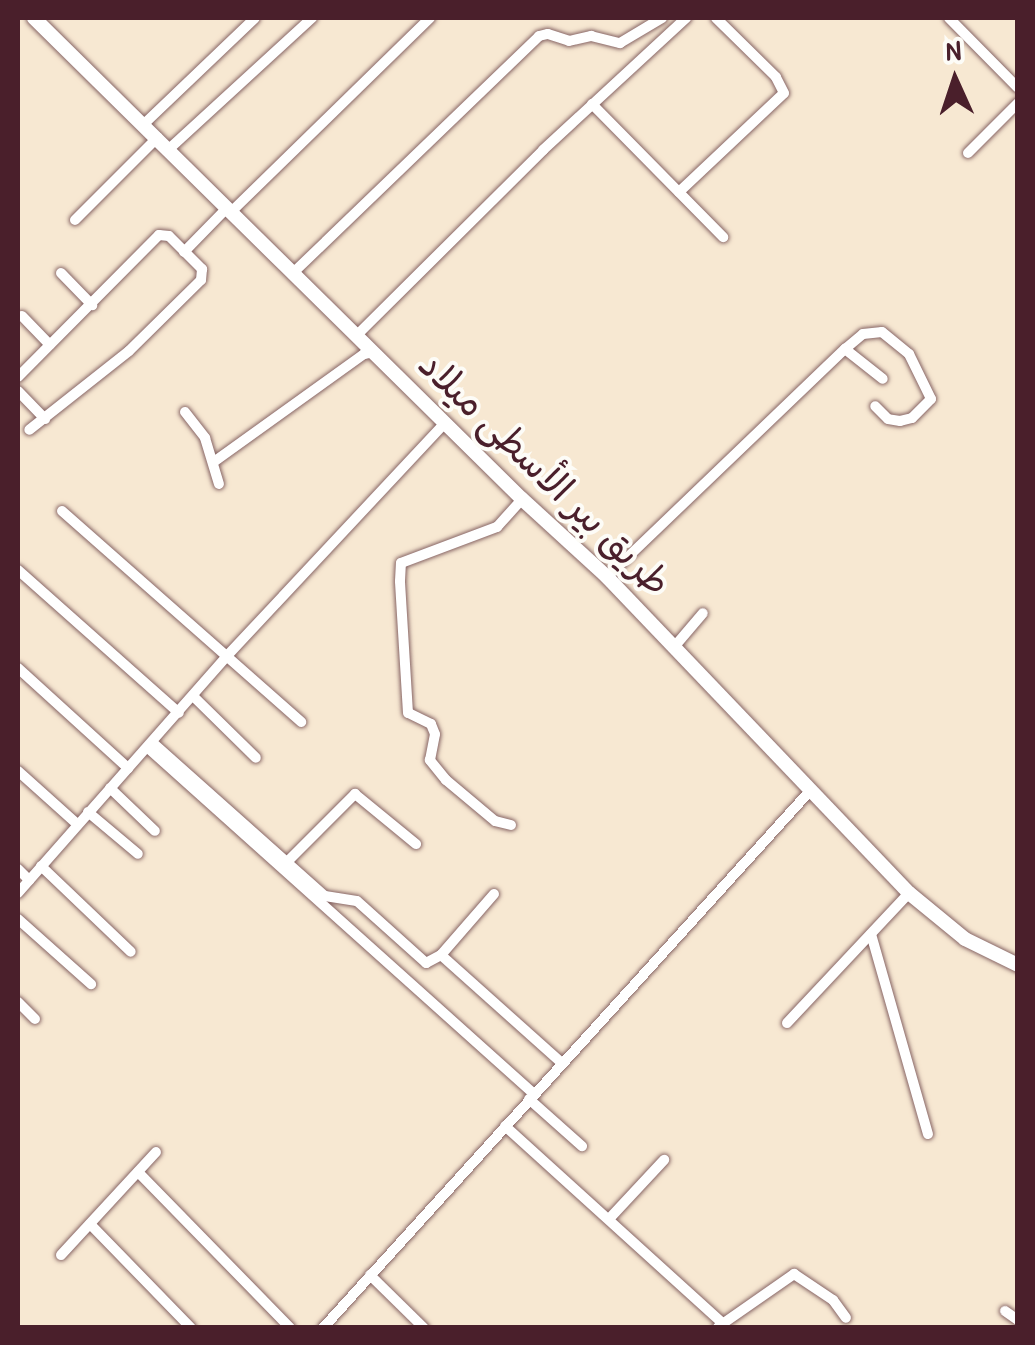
<!DOCTYPE html>
<meta charset="utf-8">
<style>
body{margin:0}
#map{position:relative;width:1035px;height:1345px;overflow:hidden;background:#f7e8d2;font-family:"Patrick Hand","Playpen Sans Arabic",sans-serif}
div>[style]{position:absolute}
[style*='--x']{left:calc(var(--x)*1px);top:calc(var(--y)*1px);width:calc(var(--w)*1px);rotate:calc(var(--a)*1deg)}
.roads{filter:drop-shadow(0 0 2px #876565) drop-shadow(0 0 2px #876565)}
.minor>*{height:10px;margin:-5px;padding:0 5px;transform-origin:5px;border-radius:5px;background:#fff}
.major>*{height:14px;margin:-7px;padding:0 7px;transform-origin:7px;border-radius:7px;background:#fff}
span{translate:-50% -50%;white-space:nowrap;text-align:center;line-height:1.15;-webkit-text-stroke:8px #fdfcf7;paint-order:stroke}
.street-label{font-size:38px;color:#4a1f2b}
.frame{position:absolute;inset:0;border:20px solid #4a1f2b;pointer-events:none}
.north{position:absolute;left:905px;top:30px;width:100px;height:100px;-webkit-text-stroke:8px #fdfcf7;paint-order:stroke;rotate:357deg;font-size:28px;font-weight:700;line-height:40px;text-align:center;color:#4a1f2b}
.north::after{content:'';display:block;margin:auto;width:35px;height:45px;background:#4a1f2b;clip-path:polygon(50% 0,100% 100%,50% 72%,0 100%)}
</style>
<div id="map">
<div class="roads">
<div class="minor">
<i style="--x:949;--y:18;--w:98;--a:45.4"></i>
<i style="--x:592;--y:104;--w:187;--a:45.4"></i>
<i style="--x:144;--y:124;--w:153;--a:-43.7"></i>
<i style="--x:169;--y:149;--w:194;--a:-42.5"></i>
<i style="--x:968;--y:153;--w:71;--a:-45"></i>
<i style="--x:679;--y:192;--w:144;--a:-43.3"></i>
<i style="--x:784;--y:93;--w:18;--a:-117"></i>
<i style="--x:776;--y:77;--w:84;--a:-135.5"></i>
<i style="--x:231;--y:212;--w:278;--a:-44.3"></i>
<i style="--x:75;--y:220;--w:117;--a:-45"></i>
<i style="--x:184;--y:252;--w:62;--a:-45.7"></i>
<i style="--x:294;--y:272;--w:340;--a:-43.9"></i>
<i style="--x:539;--y:36;--w:9;--a:-13"></i>
<i style="--x:548;--y:34;--w:22;--a:18"></i>
<i style="--x:569;--y:41;--w:23;--a:-13"></i>
<i style="--x:591;--y:36;--w:30;--a:14"></i>
<i style="--x:620;--y:43;--w:49;--a:-30.8"></i>
<i style="--x:61;--y:273;--w:45;--a:45.9"></i>
<i style="--x:22;--y:316;--w:40;--a:46"></i>
<i style="--x:356;--y:336;--w:264;--a:-44.8"></i>
<i style="--x:543;--y:150;--w:195;--a:-42.7"></i>
<i style="--x:845;--y:349;--w:48;--a:38.3"></i>
<i style="--x:18;--y:377;--w:200;--a:-45.2"></i>
<i style="--x:159;--y:235;--w:10;--a:6"></i>
<i style="--x:169;--y:236;--w:47;--a:45"></i>
<i style="--x:202;--y:269;--w:11;--a:95"></i>
<i style="--x:201;--y:280;--w:101;--a:135.4"></i>
<i style="--x:129;--y:351;--w:127;--a:141.7"></i>
<i style="--x:18;--y:391;--w:39;--a:46"></i>
<i style="--x:185;--y:412;--w:33;--a:52"></i>
<i style="--x:205;--y:438;--w:48;--a:73.1"></i>
<i style="--x:215;--y:461;--w:183;--a:-35.7"></i>
<i style="--x:364;--y:354;--w:10;--a:-11"></i>
<i style="--x:62;--y:511;--w:319;--a:41.4"></i>
<i style="--x:18;--y:570;--w:215;--a:41.6"></i>
<i style="--x:607;--y:577;--w:330;--a:-43.8"></i>
<i style="--x:845;--y:349;--w:23;--a:-40"></i>
<i style="--x:863;--y:334;--w:19;--a:-6"></i>
<i style="--x:882;--y:332;--w:35;--a:39"></i>
<i style="--x:909;--y:354;--w:50;--a:63.9"></i>
<i style="--x:931;--y:399;--w:27;--a:135"></i>
<i style="--x:912;--y:418;--w:12;--a:166"></i>
<i style="--x:900;--y:421;--w:12;--a:-171"></i>
<i style="--x:888;--y:419;--w:18;--a:-135"></i>
<i style="--x:675;--y:646;--w:43;--a:-49.7"></i>
<i style="--x:18;--y:668;--w:149;--a:42.3"></i>
<i style="--x:193;--y:696;--w:88;--a:44.5"></i>
<i style="--x:153;--y:743;--w:230;--a:41.7"></i>
<i style="--x:325;--y:896;--w:32;--a:9"></i>
<i style="--x:357;--y:901;--w:93;--a:41.9"></i>
<i style="--x:426;--y:963;--w:17;--a:-28"></i>
<i style="--x:148;--y:748;--w:518;--a:41.87"></i>
<i style="--x:18;--y:771;--w:79;--a:41.9"></i>
<i style="--x:110;--y:788;--w:62;--a:43.7"></i>
<i style="--x:88;--y:812;--w:65;--a:40"></i>
<i style="--x:511;--y:825;--w:16;--a:-166"></i>
<i style="--x:495;--y:821;--w:64;--a:-140.1"></i>
<i style="--x:446;--y:780;--w:26;--a:-129"></i>
<i style="--x:430;--y:760;--w:26;--a:-79"></i>
<i style="--x:435;--y:734;--w:11;--a:-112"></i>
<i style="--x:431;--y:724;--w:25;--a:-154"></i>
<i style="--x:408;--y:713;--w:132;--a:-93.5"></i>
<i style="--x:400;--y:581;--w:18;--a:-87"></i>
<i style="--x:401;--y:563;--w:103;--a:-20.6"></i>
<i style="--x:497;--y:527;--w:38;--a:-48"></i>
<i style="--x:288;--y:861;--w:95;--a:-45"></i>
<i style="--x:355;--y:794;--w:79;--a:39.3"></i>
<i style="--x:41;--y:866;--w:124;--a:43.7"></i>
<i style="--x:18;--y:869;--w:16;--a:45"></i>
<i style="--x:18;--y:893;--w:313;--a:-48.6"></i>
<i style="--x:225;--y:658;--w:323;--a:-46.9"></i>
<i style="--x:494;--y:894;--w:81;--a:131"></i>
<i style="--x:441;--y:955;--w:162;--a:41.8"></i>
<i style="--x:18;--y:919;--w:98;--a:41.7"></i>
<i style="--x:871;--y:934;--w:208;--a:74.1"></i>
<i style="--x:18;--y:1002;--w:24;--a:45"></i>
<i style="--x:787;--y:1023;--w:178;--a:-46.8"></i>
<i style="--x:529;--y:1099;--w:71;--a:41.6"></i>
<i style="--x:505;--y:1126;--w:293;--a:42.2"></i>
<i style="--x:138;--y:1172;--w:218;--a:45.7"></i>
<i style="--x:609;--y:1219;--w:81;--a:-47"></i>
<i style="--x:90;--y:1224;--w:145;--a:45.8"></i>
<i style="--x:61;--y:1255;--w:140;--a:-47.3"></i>
<i style="--x:370;--y:1275;--w:76;--a:44.5"></i>
<i style="--x:1005;--y:1311;--w:16;--a:35"></i>
<i style="--x:718;--y:1327;--w:93;--a:-34.9"></i>
<i style="--x:794;--y:1274;--w:47;--a:33.7"></i>
<i style="--x:833;--y:1300;--w:22;--a:54"></i>
<i style="--x:323;--y:1328;--w:725;--a:-47.8"></i>
</div>
<div class="major">
<i style="--x:34;--y:18;--w:685;--a:44.59"></i>
<i style="--x:522;--y:499;--w:115;--a:42.5"></i>
<i style="--x:607;--y:577;--w:437;--a:46.3"></i>
<i style="--x:909;--y:893;--w:72;--a:39.4"></i>
<i style="--x:965;--y:939;--w:59;--a:26.1"></i>
</div>
</div>
<div class="street-label">
<span style="left:545px;top:473px;rotate:44deg">طريق بير الأسطى ميلاد</span>
</div>
<div class="frame"></div>
<div class="north">N</div>
</div>
